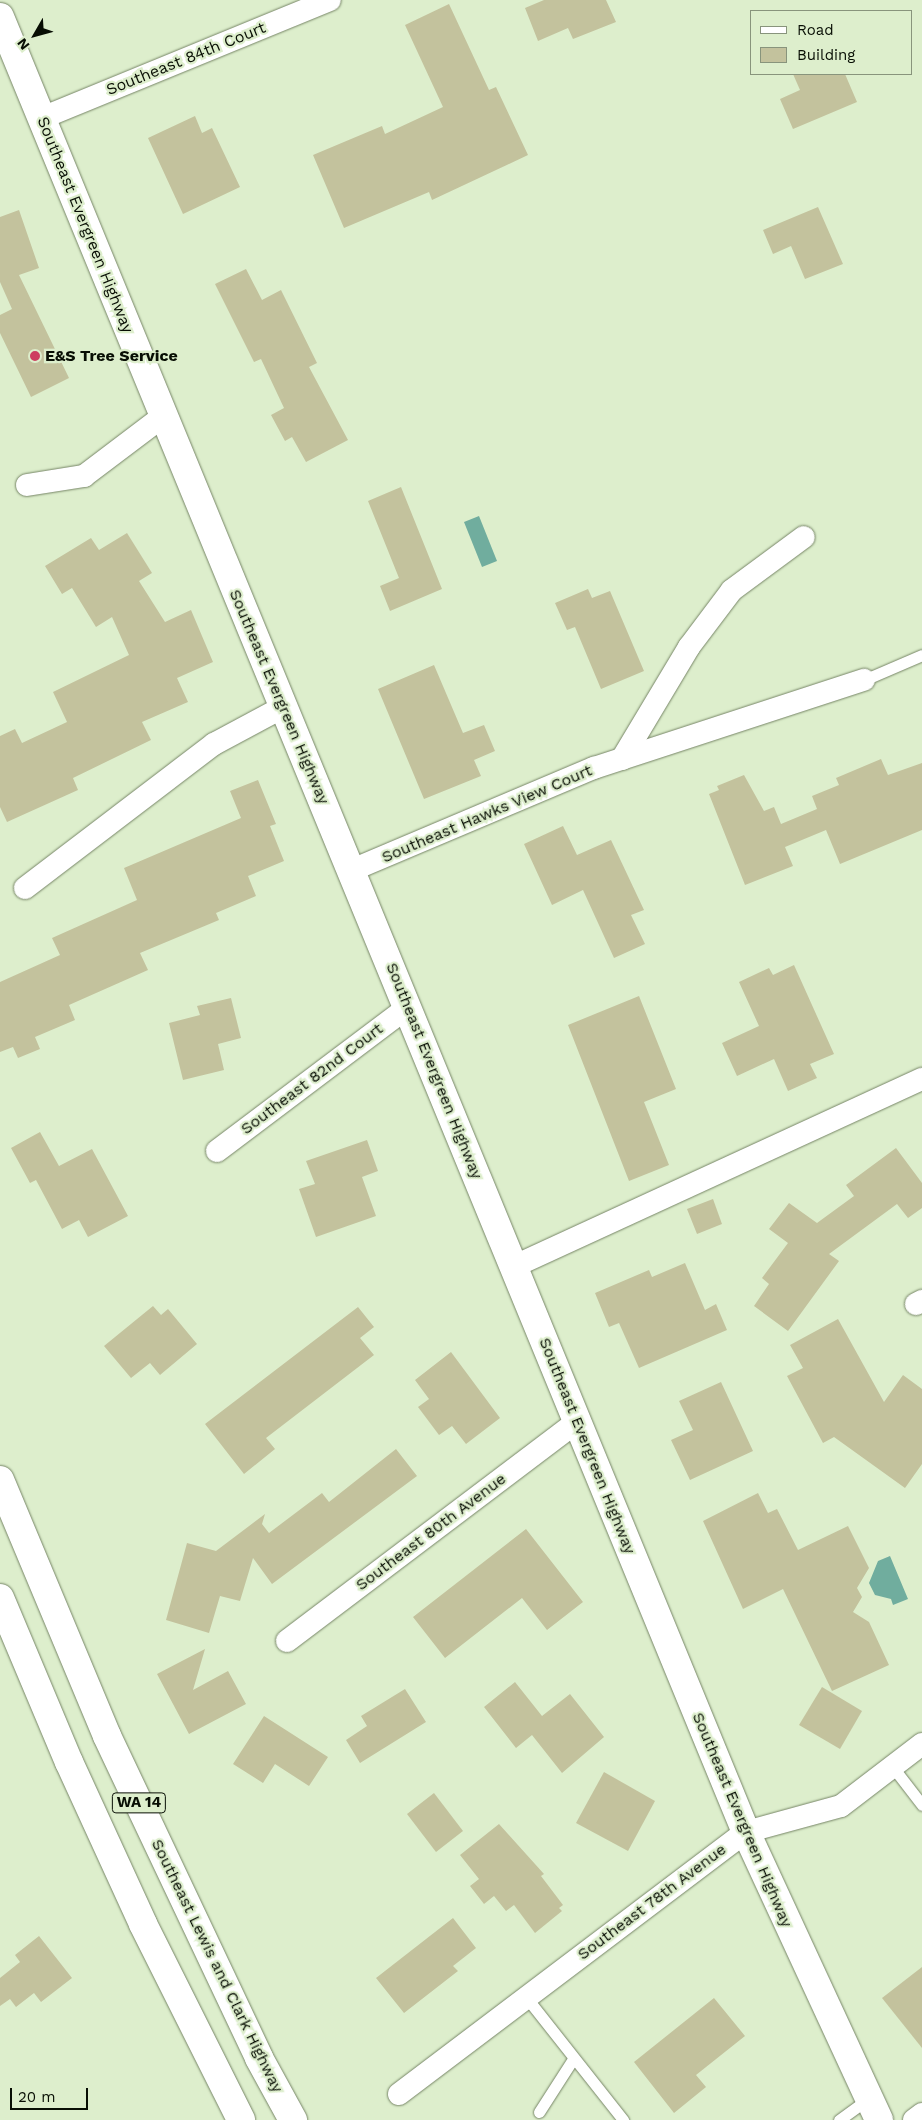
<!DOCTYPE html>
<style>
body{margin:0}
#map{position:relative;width:922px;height:2120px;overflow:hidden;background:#dec;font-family:"Work Sans",sans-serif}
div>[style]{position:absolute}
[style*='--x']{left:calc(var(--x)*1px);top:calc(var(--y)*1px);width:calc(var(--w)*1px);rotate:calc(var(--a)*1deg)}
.water>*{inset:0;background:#70ad9e}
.building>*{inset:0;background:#c3c29d}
.roads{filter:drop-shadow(0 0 1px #768566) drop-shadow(0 0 1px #768566)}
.lane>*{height:11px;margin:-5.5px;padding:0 5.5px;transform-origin:5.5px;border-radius:5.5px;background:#fff}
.street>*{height:22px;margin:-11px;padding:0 11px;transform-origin:11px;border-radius:11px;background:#fff}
.secondary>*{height:28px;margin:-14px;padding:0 14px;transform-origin:14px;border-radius:14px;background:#fff}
.highway>*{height:28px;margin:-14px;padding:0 14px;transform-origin:14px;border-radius:14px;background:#fff}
.dots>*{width:14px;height:14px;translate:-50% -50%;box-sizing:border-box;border:2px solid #dec;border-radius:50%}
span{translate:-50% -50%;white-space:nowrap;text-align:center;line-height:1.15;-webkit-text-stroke:4.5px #dec;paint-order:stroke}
.shield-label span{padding:1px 4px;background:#dec;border:1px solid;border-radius:4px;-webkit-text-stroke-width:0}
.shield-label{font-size:15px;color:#080e04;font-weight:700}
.street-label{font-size:16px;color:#080e04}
.poi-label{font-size:16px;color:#080e04;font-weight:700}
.left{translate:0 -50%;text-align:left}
.legend{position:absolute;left:750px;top:10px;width:162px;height:65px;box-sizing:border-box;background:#dec;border:1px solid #88947c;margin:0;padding:6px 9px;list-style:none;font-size:15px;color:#080e04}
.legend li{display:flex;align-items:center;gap:10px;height:25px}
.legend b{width:25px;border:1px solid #88947c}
.north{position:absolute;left:10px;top:10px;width:50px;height:50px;-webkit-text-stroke:4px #dec;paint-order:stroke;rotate:232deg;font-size:14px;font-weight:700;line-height:20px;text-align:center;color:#080e04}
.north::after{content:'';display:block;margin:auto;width:18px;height:22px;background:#080e04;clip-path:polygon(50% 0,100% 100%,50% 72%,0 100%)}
.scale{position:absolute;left:10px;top:2088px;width:78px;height:22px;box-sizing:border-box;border:2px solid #080e04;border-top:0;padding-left:6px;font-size:15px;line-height:18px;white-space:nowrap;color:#080e04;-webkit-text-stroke:4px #dec;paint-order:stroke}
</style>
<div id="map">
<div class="water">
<i style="clip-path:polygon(479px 516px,497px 561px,482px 567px,464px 522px)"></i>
<i style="clip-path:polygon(890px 1556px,908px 1599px,893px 1605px,891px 1599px,875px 1595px,869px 1583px,878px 1561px)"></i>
</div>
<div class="building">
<i style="clip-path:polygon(544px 0,606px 0,616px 22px,573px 39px,568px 28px,538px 41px,525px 8px)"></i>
<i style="clip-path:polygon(449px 4px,489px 90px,496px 87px,528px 155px,432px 200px,429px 192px,344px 228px,313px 155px,382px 126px,385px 134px,443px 107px,405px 25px)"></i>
<i style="clip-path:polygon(793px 74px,845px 74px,857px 102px,793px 129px,780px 99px,800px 90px)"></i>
<i style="clip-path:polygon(195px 116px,202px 133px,212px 128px,240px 187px,183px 214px,148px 138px)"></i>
<i style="clip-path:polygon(818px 207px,843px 264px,805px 279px,791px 246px,773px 254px,763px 230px)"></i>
<i style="clip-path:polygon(19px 210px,39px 268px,19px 275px,69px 378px,31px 397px,0 333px,0 315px,12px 309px,0 282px,0 217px)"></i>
<i style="clip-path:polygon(246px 269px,262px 300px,281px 290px,317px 363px,309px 367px,348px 440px,306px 462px,292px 437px,285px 441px,271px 415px,284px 408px,261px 359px,254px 362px,215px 284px)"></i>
<i style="clip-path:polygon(401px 487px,442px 589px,390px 611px,380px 586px,399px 578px,368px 501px)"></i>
<i style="clip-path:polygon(127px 533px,152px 573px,139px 581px,165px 622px,191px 610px,213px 662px,177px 678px,188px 702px,142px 722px,151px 740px,73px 778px,78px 790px,7px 822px,0 807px,0 736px,15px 729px,22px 743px,67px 722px,53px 692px,129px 655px,112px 617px,96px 627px,72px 588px,62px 594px,45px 566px,91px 538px,99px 550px)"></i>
<i style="clip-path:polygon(588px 589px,592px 598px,610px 591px,644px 671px,601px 689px,575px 627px,567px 630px,555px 603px)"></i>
<i style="clip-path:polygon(434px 665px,463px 733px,484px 725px,495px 751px,474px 760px,481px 776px,424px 799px,378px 689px)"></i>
<i style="clip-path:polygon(881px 759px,888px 775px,922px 763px,922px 830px,840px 864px,826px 830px,785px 847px,793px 866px,745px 885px,709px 794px,719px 790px,717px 786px,744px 775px,764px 811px,774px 807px,781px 824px,817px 809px,812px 796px,839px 785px,836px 778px)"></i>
<i style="clip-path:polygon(258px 780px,276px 824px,270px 826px,284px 861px,248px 876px,256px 896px,216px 913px,219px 920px,140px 953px,148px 970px,69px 1005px,75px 1020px,35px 1037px,40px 1049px,18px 1058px,13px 1047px,0 1052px,0 982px,60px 955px,52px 938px,137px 900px,124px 868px,241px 818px,230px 791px)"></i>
<i style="clip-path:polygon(563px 826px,577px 855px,611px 840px,644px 910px,631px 915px,645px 944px,614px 958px,583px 890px,552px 905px,524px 844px)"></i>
<i style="clip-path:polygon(794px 965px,834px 1054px,810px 1064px,817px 1078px,788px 1091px,774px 1059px,737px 1076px,722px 1043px,759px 1026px,739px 982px,769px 968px,773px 975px)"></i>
<i style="clip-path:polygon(639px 996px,676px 1089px,644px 1102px,669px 1165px,629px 1181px,568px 1025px)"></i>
<i style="clip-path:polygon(231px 998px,241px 1038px,218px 1044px,224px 1070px,183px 1080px,169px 1023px,200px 1015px,197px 1006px)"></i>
<i style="clip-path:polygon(40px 1132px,59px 1166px,92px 1149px,128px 1216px,88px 1237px,79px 1220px,62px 1229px,36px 1180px,30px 1183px,11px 1148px)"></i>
<i style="clip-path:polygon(367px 1140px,378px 1171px,362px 1177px,376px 1216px,316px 1237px,299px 1189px,315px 1184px,306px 1161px)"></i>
<i style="clip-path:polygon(896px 1148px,922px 1183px,922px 1208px,908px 1218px,897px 1204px,829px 1254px,839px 1261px,788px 1331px,754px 1306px,769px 1284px,762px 1278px,788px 1243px,769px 1229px,789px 1203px,817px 1223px,854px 1196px,846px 1185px)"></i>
<i style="clip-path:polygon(713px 1199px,722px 1224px,697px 1234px,687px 1209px)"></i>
<i style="clip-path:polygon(685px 1263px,705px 1310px,716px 1304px,727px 1330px,639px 1368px,619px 1323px,609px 1327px,595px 1293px,649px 1270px,652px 1277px)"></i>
<i style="clip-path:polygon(153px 1306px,161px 1315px,168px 1309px,197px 1344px,160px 1375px,150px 1363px,131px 1378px,104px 1346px)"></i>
<i style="clip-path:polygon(358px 1307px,374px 1327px,360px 1338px,374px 1355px,266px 1438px,275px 1449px,244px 1474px,205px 1424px)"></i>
<i style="clip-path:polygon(838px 1319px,884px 1402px,903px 1375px,922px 1389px,922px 1464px,905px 1488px,834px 1437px,823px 1443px,787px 1376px,803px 1368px,790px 1345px)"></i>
<i style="clip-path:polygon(451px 1352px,500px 1418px,466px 1444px,452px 1426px,439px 1435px,418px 1407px,429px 1399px,415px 1380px)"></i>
<i style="clip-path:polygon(721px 1382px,753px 1451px,690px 1480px,671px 1440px,693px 1430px,679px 1401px)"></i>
<i style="clip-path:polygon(396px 1449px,417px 1476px,272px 1584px,253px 1558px,240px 1601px,220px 1596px,209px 1633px,166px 1620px,187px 1543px,216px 1551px,265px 1514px,262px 1524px,269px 1533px,322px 1493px,329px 1502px)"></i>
<i style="clip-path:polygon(758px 1493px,768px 1513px,777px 1509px,798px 1550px,848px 1526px,869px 1568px,857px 1588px,862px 1597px,853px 1612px,869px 1622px,889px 1665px,832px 1691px,783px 1589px,743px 1609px,703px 1521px)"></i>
<i style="clip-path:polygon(526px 1529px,583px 1602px,547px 1630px,522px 1598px,445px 1658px,413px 1617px)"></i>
<i style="clip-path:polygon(205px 1649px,193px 1690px,228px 1671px,246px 1704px,189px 1734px,157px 1674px)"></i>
<i style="clip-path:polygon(515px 1682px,542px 1716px,570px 1694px,604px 1737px,562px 1773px,532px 1735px,516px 1748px,484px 1707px)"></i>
<i style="clip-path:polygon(822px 1687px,862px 1711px,840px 1749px,799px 1725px)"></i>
<i style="clip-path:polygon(405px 1689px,426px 1722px,360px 1763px,346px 1740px,367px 1726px,361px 1716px)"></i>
<i style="clip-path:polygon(264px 1716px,328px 1757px,309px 1786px,275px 1764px,263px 1783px,233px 1764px)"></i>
<i style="clip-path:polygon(604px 1772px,655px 1801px,628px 1851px,576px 1823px)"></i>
<i style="clip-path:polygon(434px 1793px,463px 1831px,436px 1852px,407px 1814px)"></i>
<i style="clip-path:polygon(499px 1824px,544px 1874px,541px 1876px,563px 1905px,559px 1908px,562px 1911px,535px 1933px,514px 1905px,506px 1911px,494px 1896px,484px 1904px,470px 1886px,479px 1879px,460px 1855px)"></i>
<i style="clip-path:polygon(453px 1918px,476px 1948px,453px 1966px,458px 1971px,404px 2013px,376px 1978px)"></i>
<i style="clip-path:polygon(39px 1936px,72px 1978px,41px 2002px,34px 1993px,16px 2007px,10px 1999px,0 2006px,0 1978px,20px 1962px,15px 1955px)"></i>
<i style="clip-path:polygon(922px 1967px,922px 2048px,882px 1998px)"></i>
<i style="clip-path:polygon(714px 1998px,745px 2036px,696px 2075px,706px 2087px,674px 2113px,634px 2062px)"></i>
</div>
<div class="roads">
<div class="lane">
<i style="--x:864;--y:680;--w:63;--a:-23.3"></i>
<i style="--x:892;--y:1766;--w:49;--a:52.4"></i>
<i style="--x:526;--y:1997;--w:157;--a:51.7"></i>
<i style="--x:539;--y:2112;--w:63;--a:-57.3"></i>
<i style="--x:839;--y:2120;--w:37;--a:-36"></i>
</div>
<div class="street">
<i style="--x:42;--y:118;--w:311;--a:-22.3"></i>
<i style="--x:27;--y:485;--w:58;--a:-9"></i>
<i style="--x:84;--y:476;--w:98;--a:-37.1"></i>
<i style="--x:622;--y:759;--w:131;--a:-59.1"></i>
<i style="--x:689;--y:647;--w:71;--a:-53"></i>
<i style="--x:732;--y:590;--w:89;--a:-36.4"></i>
<i style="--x:352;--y:870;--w:263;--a:-22.9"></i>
<i style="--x:594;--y:768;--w:284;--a:-18.1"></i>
<i style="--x:25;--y:888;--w:238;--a:-37.3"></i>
<i style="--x:214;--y:744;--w:78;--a:-28.2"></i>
<i style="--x:217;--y:1151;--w:239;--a:-37"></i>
<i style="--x:515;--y:1266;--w:448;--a:-24.7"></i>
<i style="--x:916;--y:1304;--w:7;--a:-27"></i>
<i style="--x:287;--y:1641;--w:361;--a:-37.1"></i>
<i style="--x:399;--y:2094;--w:435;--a:-37.1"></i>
<i style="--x:746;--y:1832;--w:98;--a:-15.3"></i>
<i style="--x:841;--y:1806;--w:102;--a:-37.4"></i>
<i style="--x:914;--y:2120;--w:10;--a:-37"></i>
</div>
<div class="secondary">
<i style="--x:0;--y:17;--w:1962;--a:67.66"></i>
<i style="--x:746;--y:1832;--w:317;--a:65.2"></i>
</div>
<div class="highway">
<i style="--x:0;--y:1480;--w:277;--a:67.3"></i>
<i style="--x:107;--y:1736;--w:356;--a:64.7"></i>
<i style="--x:259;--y:2058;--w:71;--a:61.3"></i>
<i style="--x:0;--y:1598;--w:178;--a:67.2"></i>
<i style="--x:69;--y:1762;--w:178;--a:65.4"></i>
<i style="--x:143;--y:1924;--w:219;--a:63.4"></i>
</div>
</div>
<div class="dots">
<i style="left:35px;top:356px;background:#cd3e60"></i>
</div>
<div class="shield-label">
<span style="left:139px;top:1803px">WA 14</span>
</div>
<div class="street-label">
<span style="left:186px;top:59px;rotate:-22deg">Southeast 84th Court</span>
<span style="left:85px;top:225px;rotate:68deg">Southeast Evergreen Highway</span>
<span style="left:279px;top:697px;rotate:67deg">Southeast Evergreen Highway</span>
<span style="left:487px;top:814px;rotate:-23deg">Southeast Hawks View Court</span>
<span style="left:434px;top:1071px;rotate:68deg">Southeast Evergreen Highway</span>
<span style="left:312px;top:1079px;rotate:-37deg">Southeast 82nd Court</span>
<span style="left:587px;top:1446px;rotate:68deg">Southeast Evergreen Highway</span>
<span style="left:431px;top:1532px;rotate:-37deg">Southeast 80th Avenue</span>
<span style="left:742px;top:1820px;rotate:67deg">Southeast Evergreen Highway</span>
<span style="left:652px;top:1902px;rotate:-37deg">Southeast 78th Avenue</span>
<span style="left:217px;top:1966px;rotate:64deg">Southeast Lewis and Clark Highway</span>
</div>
<div class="poi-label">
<span class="left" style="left:45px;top:356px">E&amp;S Tree Service</span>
</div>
<ul class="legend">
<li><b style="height:6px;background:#fff"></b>Road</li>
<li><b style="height:14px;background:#c3c29d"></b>Building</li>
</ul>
<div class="north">N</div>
<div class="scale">20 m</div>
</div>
